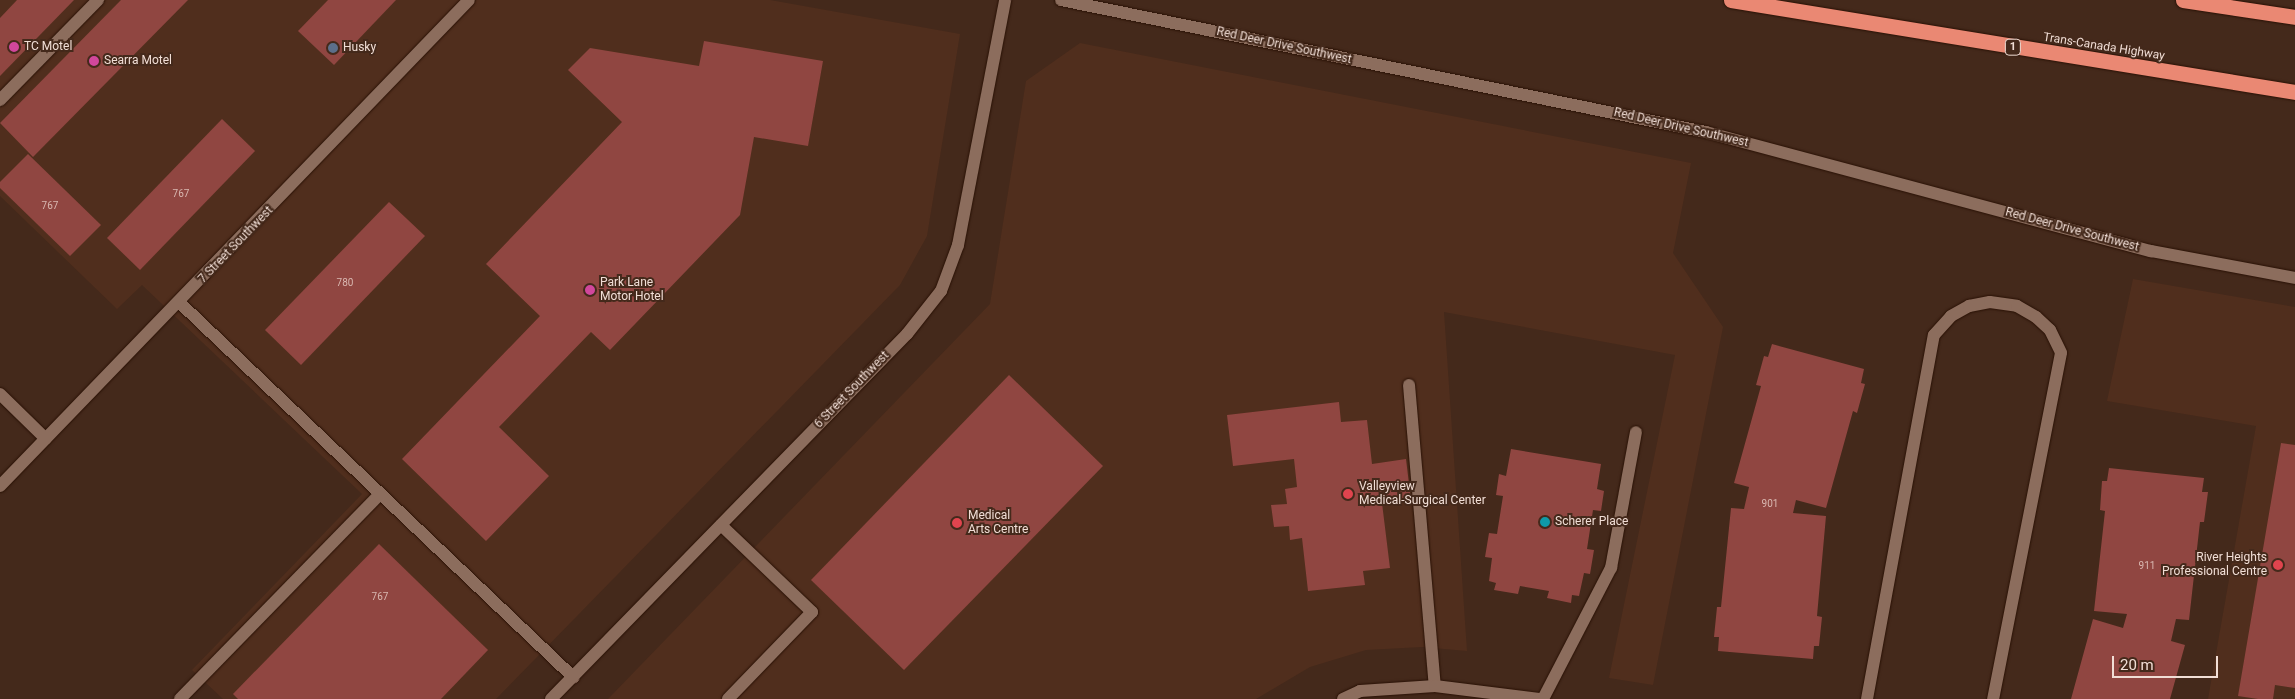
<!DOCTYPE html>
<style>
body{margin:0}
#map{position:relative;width:2295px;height:699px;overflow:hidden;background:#44291b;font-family:Roboto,sans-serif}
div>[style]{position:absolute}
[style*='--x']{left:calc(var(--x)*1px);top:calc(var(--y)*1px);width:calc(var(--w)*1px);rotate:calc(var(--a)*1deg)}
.built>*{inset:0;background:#502e1d}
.building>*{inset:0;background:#904641}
.roads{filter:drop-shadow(0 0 1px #291105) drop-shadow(0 0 1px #291105)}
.minor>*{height:12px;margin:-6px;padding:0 6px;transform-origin:6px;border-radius:6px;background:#8c6d5d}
.highway>*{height:15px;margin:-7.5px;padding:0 7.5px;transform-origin:7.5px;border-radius:7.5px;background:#ea8873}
.dots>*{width:14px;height:14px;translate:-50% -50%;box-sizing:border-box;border:2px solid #44291b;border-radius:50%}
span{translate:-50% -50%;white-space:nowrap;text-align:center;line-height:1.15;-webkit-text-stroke:4px #44291b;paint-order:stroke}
.number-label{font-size:10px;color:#d9b8b1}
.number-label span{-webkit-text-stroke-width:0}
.shield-label span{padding:1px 4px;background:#44291b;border:1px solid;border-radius:4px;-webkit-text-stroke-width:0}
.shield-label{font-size:11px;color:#f1ded6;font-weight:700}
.street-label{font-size:12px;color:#f1ded6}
.poi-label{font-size:12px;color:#f1ded6}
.left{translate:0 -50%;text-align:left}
.right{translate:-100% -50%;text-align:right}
.scale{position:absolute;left:2112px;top:656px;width:106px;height:22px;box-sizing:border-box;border:2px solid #f1ded6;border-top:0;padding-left:6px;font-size:15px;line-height:18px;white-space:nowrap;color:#f1ded6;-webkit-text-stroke:4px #44291b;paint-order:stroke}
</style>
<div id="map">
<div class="built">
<i style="clip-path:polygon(0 0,770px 0,960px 34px,927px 236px,900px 285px,496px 699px,223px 699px,192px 670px,362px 494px,142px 285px,117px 309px,0 196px)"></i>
<i style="clip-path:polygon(1080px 43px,1691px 163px,1673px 253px,1723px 327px,1653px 685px,1609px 678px,1675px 355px,1444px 312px,1467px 651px,1422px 647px,1366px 650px,1310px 667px,1256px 699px,608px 699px,990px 304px,1026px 81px)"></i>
<i style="clip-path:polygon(2133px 279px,2295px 307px,2295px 699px,2208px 699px,2256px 426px,2107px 401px)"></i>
</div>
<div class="building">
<i style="clip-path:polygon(17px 0,74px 0,0 76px,0 18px)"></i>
<i style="clip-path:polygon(121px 0,188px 0,33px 157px,0 123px)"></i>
<i style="clip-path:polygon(328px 0,396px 0,334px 65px,298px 31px)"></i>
<i style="clip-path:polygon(704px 41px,823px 61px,808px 146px,754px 137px,740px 215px,610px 350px,591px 332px,499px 427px,549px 476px,486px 541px,402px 459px,540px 316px,486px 264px,622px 122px,568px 70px,590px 48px,699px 66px)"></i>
<i style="clip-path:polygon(222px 119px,255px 151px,140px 270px,107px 238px)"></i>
<i style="clip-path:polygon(28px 154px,101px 225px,70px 256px,0 188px,0 182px)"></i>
<i style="clip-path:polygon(389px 202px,425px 236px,301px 365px,265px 330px)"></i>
<i style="clip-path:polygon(1772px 344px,1864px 369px,1861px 383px,1865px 384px,1857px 413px,1853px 411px,1826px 508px,1796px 500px,1793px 513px,1826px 516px,1817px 616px,1822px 617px,1819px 646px,1814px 646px,1813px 659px,1718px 651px,1719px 637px,1714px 637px,1717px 607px,1721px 607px,1731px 508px,1744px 509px,1749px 487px,1734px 483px,1761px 386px,1756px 385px,1764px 356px,1768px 357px)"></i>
<i style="clip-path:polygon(1009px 375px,1103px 466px,904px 670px,811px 580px)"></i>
<i style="clip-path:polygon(1339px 402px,1341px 422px,1367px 420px,1372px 464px,1406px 459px,1411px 500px,1382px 503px,1390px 568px,1363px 571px,1365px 585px,1308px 591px,1302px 538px,1290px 540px,1289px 526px,1274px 527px,1271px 505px,1287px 504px,1285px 489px,1297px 487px,1294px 459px,1233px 466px,1227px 415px)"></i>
<i style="clip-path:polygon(2281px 443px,2295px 445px,2295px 688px,2275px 685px,2273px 699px,2258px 699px,2238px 696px)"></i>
<i style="clip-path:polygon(1511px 449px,1601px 464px,1597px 489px,1604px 491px,1601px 511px,1593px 510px,1587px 549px,1594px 550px,1590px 574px,1584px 573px,1579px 596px,1572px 595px,1571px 603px,1547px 598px,1549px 591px,1520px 586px,1518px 594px,1494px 590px,1496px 583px,1489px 581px,1492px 558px,1485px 557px,1489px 533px,1497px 534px,1503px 496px,1496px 495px,1499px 474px,1506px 476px)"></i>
<i style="clip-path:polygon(2109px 468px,2204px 478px,2202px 492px,2208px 492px,2204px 522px,2200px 522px,2189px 620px,2176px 619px,2171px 641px,2185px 645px,2170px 699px,2071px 699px,2093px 619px,2123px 628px,2127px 614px,2094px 611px,2105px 511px,2100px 510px,2102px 481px,2107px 481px)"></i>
<i style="clip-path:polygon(379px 544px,488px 650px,441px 699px,238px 699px,233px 694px)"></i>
</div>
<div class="roads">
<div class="minor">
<i style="--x:1061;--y:0;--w:658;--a:11.57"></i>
<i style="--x:1706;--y:132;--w:461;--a:15"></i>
<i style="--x:2151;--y:251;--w:147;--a:10.6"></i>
<i style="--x:0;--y:100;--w:140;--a:-45.6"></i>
<i style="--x:180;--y:303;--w:543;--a:43.58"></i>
<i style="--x:1409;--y:385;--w:302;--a:85.1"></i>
<i style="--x:0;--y:394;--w:64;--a:44.4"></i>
<i style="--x:0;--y:486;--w:675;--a:-46.02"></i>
<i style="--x:721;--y:525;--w:126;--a:43.7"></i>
<i style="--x:812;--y:612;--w:121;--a:134"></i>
<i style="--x:180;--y:699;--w:286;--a:-45.7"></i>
<i style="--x:551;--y:699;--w:510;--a:-45.72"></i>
<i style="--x:907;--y:334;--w:55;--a:-51.7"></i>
<i style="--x:941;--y:291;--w:49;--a:-69.7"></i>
<i style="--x:958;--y:245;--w:249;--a:-79.1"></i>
<i style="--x:1343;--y:699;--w:19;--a:-25"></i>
<i style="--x:1360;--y:691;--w:75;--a:-3.8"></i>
<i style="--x:1435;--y:686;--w:105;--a:7.1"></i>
<i style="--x:1543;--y:699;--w:148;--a:-62.6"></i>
<i style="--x:1611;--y:568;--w:138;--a:-79.6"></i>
<i style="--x:1867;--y:699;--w:370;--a:-79.6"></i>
<i style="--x:1934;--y:335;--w:25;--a:-48"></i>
<i style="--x:1951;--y:316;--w:21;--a:-29"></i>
<i style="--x:1969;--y:306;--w:21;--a:-11"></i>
<i style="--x:1990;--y:302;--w:27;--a:8"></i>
<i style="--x:2017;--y:306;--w:22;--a:30"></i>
<i style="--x:2036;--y:317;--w:19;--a:43"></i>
<i style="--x:2050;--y:330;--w:25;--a:64"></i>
<i style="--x:2061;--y:353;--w:353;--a:101.1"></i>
</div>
<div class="highway">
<i style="--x:1731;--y:0;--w:571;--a:9.26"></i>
<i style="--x:2183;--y:0;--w:113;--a:8.6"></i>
</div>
</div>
<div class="dots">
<i style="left:14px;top:47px;background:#d1479c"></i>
<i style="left:333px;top:48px;background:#5c6f8a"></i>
<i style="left:94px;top:61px;background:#d1479c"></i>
<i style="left:590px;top:290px;background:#d1479c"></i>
<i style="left:1348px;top:494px;background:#e0444e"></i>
<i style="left:1545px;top:522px;background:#0f9aa8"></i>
<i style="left:957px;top:523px;background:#e0444e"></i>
<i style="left:2278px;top:565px;background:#e0444e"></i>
</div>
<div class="number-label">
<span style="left:181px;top:194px">767</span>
<span style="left:50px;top:206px">767</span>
<span style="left:345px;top:283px">780</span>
<span style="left:1770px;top:504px">901</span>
<span style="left:2147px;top:566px">911</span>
<span style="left:380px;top:597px">767</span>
</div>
<div class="shield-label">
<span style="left:2013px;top:47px">1</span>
</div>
<div class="street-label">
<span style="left:1284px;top:46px;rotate:12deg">Red Deer Drive Southwest</span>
<span style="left:2104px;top:47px;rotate:9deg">Trans-Canada Highway</span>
<span style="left:1681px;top:128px;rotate:13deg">Red Deer Drive Southwest</span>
<span style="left:2072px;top:230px;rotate:15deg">Red Deer Drive Southwest</span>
<span style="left:236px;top:245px;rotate:-46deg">7 Street Southwest</span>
<span style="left:852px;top:390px;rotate:-46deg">6 Street Southwest</span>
</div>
<div class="poi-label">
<span class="left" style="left:24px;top:47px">TC Motel</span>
<span class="left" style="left:343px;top:48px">Husky</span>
<span class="left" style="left:104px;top:61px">Searra Motel</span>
<span class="left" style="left:600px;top:290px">Park Lane<br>Motor Hotel</span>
<span class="left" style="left:1359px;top:494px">Valleyview<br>Medical-Surgical Center</span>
<span class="left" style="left:968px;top:523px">Medical<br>Arts Centre</span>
<span class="left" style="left:1555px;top:522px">Scherer Place</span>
<span class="right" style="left:2267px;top:565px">River Heights<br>Professional Centre</span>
</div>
<div class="scale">20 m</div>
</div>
